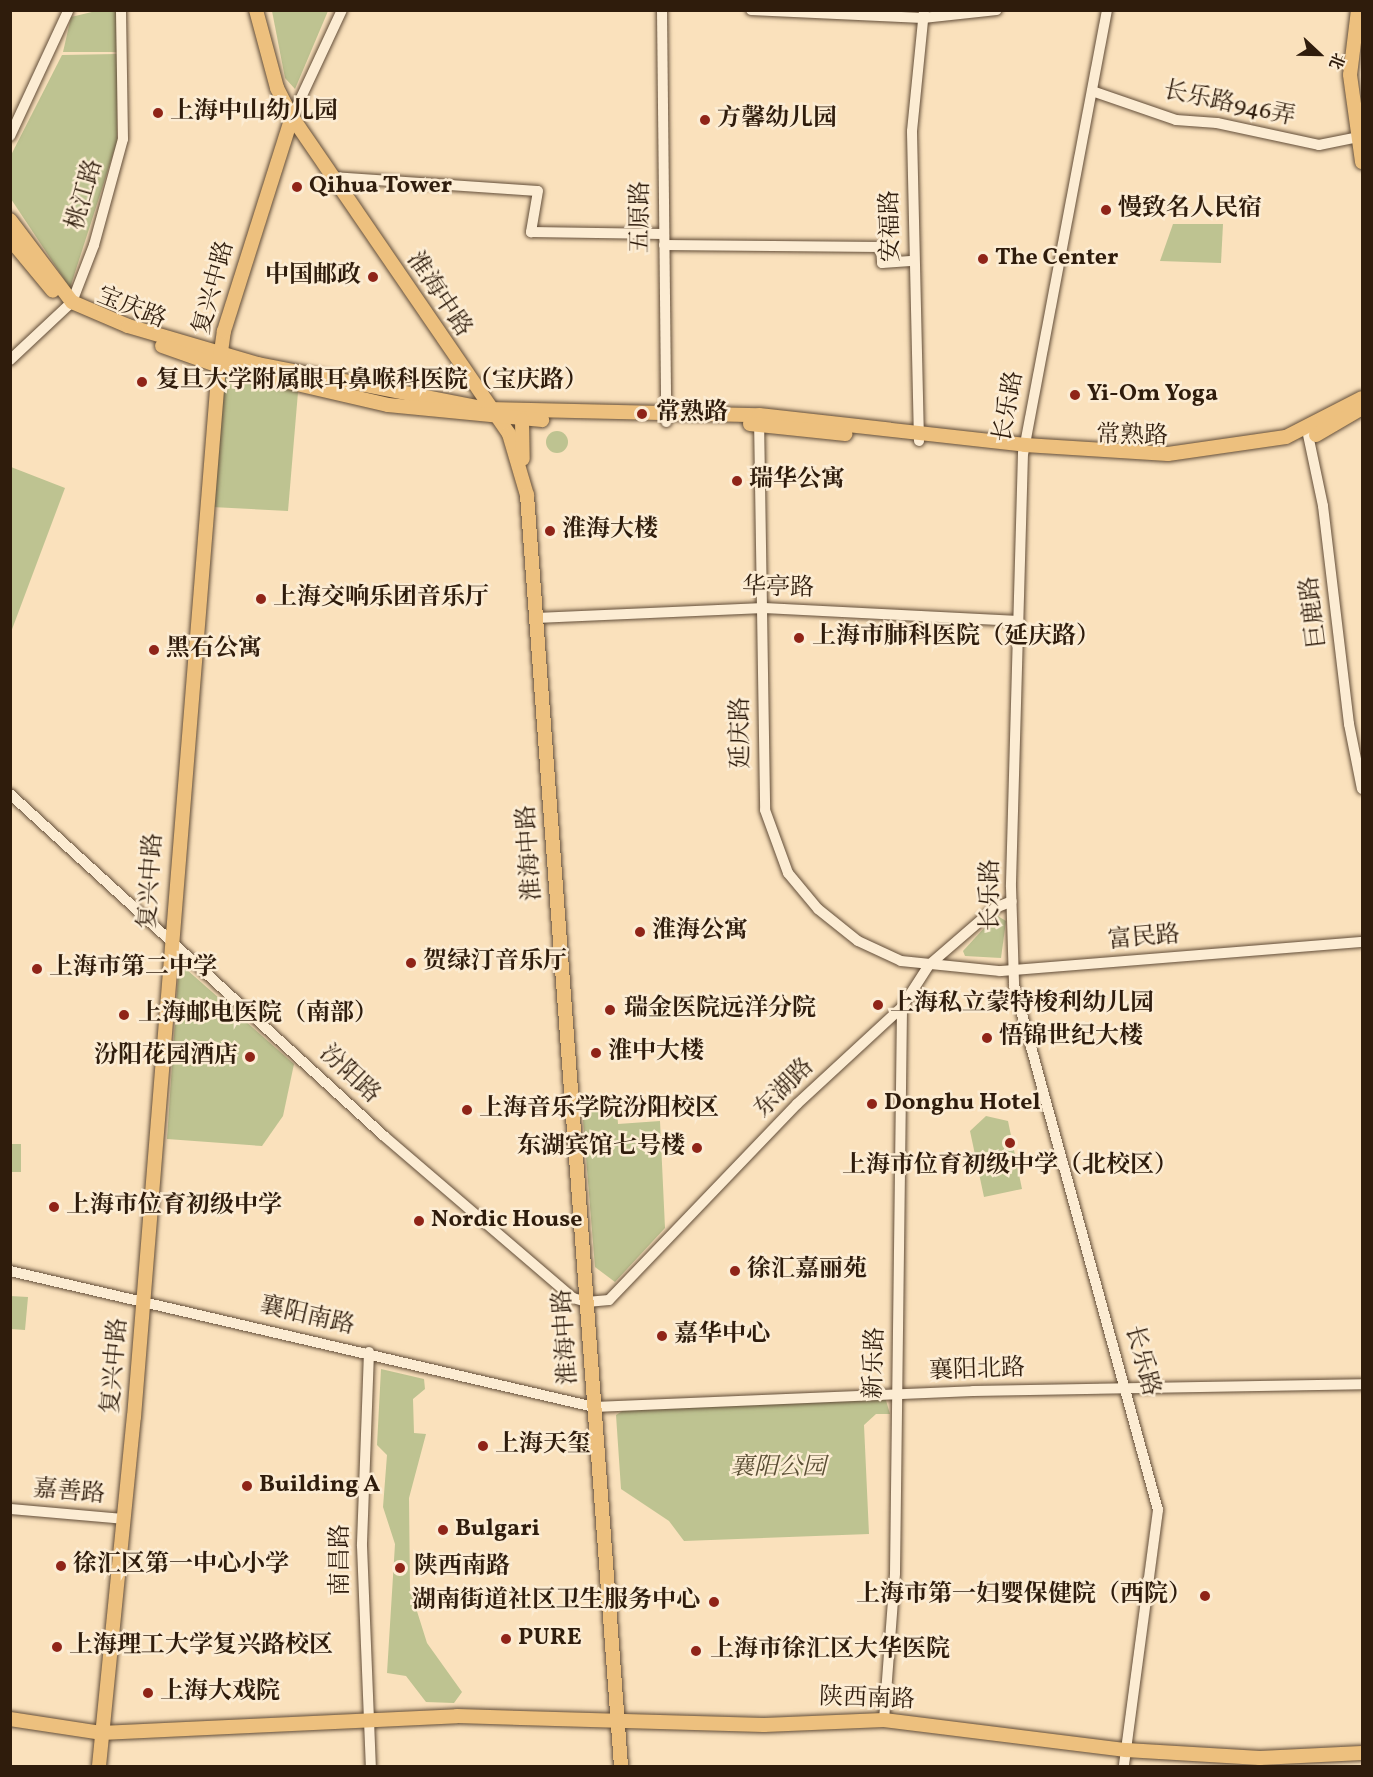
<!DOCTYPE html>
<meta charset="utf-8">
<style>
body{margin:0}
#map{position:relative;width:1373px;height:1777px;overflow:hidden;background:#fae1bc;font-family:Vollkorn,"Noto Serif SC",serif}
div>[style]{position:absolute}
[style*='--x']{left:calc(var(--x)*1px);top:calc(var(--y)*1px);width:calc(var(--w)*1px);rotate:calc(var(--a)*1deg)}
.green>*{inset:0;background:#bec391}
.round{border-radius:50%}
.roads{filter:drop-shadow(0 0 2px #624d38) drop-shadow(0 0 2px #624d38)}
.minor>*{height:10px;margin:-5px;padding:0 5px;transform-origin:5px;border-radius:5px;background:#fcecd3}
.major>*{height:14px;margin:-7px;padding:0 7px;transform-origin:7px;border-radius:7px;background:#edc07e}
.dots>*{width:16px;height:16px;translate:-50% -50%;box-sizing:border-box;border:3px solid #fcecd3;border-radius:50%}
span{translate:-50% -50%;white-space:nowrap;text-align:center;line-height:1.15;-webkit-text-stroke:5px #fcecd3;paint-order:stroke}
.street-label{font-size:24px;color:#2f1c0c}
.poi-label{font-size:24px;color:#2f1c0c;font-weight:700}
.left{translate:0 -50%;text-align:left}
.right{translate:-100% -50%;text-align:right}
.park-label{font-size:24px;color:#5a4e34;font-style:italic}
.frame{position:absolute;inset:0;border:12px solid #2f1c0c;pointer-events:none}
.north{position:absolute;left:1289px;top:24px;width:60px;height:60px;-webkit-text-stroke:4px #fcecd3;paint-order:stroke;rotate:112deg;font-size:16px;font-weight:700;line-height:24px;text-align:center;color:#2f1c0c}
.north::after{content:'';display:block;margin:auto;width:21px;height:27px;background:#2f1c0c;clip-path:polygon(50% 0,100% 100%,50% 72%,0 100%)}
</style>
<div id="map">
<div class="green">
<i style="clip-path:polygon(96px 11px,116px 11px,117px 52px,63px 52px,71px 17px)"></i>
<i style="clip-path:polygon(272px 11px,328px 11px,295px 89px,285px 78px)"></i>
<i style="clip-path:polygon(117px 54px,117px 142px,70px 288px,11px 199px,10px 157px,62px 55px)"></i>
<i style="clip-path:polygon(1173px 224px,1223px 224px,1221px 263px,1160px 261px)"></i>
<i style="clip-path:polygon(225px 372px,298px 392px,288px 511px,212px 507px)"></i>
<i class="round" style="left:546px;top:431px;width:22px;height:22px"></i>
<i style="clip-path:polygon(11px 467px,65px 488px,11px 632px,10px 632px)"></i>
<i style="clip-path:polygon(996px 915px,1006px 921px,1001px 958px,965px 956px,963px 951px)"></i>
<i style="clip-path:polygon(186px 969px,294px 1064px,283px 1116px,262px 1146px,167px 1139px,178px 977px)"></i>
<i style="clip-path:polygon(616px 1095px,618px 1124px,660px 1121px,665px 1228px,615px 1282px,595px 1267px,581px 1096px)"></i>
<i style="clip-path:polygon(986px 1116px,1008px 1121px,1022px 1189px,984px 1197px,970px 1131px)"></i>
<i style="clip-path:polygon(11px 1144px,21px 1144px,21px 1172px,11px 1172px)"></i>
<i style="clip-path:polygon(10px 1296px,28px 1297px,25px 1330px,11px 1329px)"></i>
<i style="clip-path:polygon(381px 1369px,424px 1379px,425px 1389px,413px 1399px,414px 1433px,426px 1434px,409px 1498px,410px 1589px,427px 1643px,462px 1692px,454px 1703px,426px 1702px,406px 1676px,387px 1673px,395px 1544px,383px 1507px,387px 1455px,377px 1445px)"></i>
<i style="clip-path:polygon(885px 1397px,890px 1414px,876px 1414px,864px 1425px,869px 1534px,684px 1541px,669px 1521px,621px 1489px,616px 1415px,624px 1410px)"></i>
</div>
<div class="roads">
<div class="minor">
<i style="--x:662;--y:10;--w:412;--a:89.4"></i>
<i style="--x:751;--y:10;--w:172;--a:2.7"></i>
<i style="--x:923;--y:18;--w:74;--a:-6.2"></i>
<i style="--x:1107;--y:10;--w:451;--a:100.7"></i>
<i style="--x:1023;--y:453;--w:434;--a:91.6"></i>
<i style="--x:1011;--y:887;--w:98;--a:88.2"></i>
<i style="--x:1014;--y:985;--w:544;--a:74.66"></i>
<i style="--x:1158;--y:1510;--w:258;--a:97.6"></i>
<i style="--x:1092;--y:91;--w:89;--a:19"></i>
<i style="--x:1176;--y:120;--w:41;--a:4.2"></i>
<i style="--x:1217;--y:123;--w:104;--a:12.2"></i>
<i style="--x:1319;--y:145;--w:41;--a:-11.3"></i>
<i style="--x:292;--y:117;--w:118;--a:-65"></i>
<i style="--x:10;--y:136;--w:138;--a:-65.1"></i>
<i style="--x:332;--y:177;--w:206;--a:3.9"></i>
<i style="--x:538;--y:191;--w:42;--a:99.7"></i>
<i style="--x:531;--y:232;--w:132;--a:0.9"></i>
<i style="--x:664;--y:245;--w:217;--a:0.5"></i>
<i style="--x:881;--y:247;--w:16;--a:86"></i>
<i style="--x:882;--y:263;--w:32;--a:-4"></i>
<i style="--x:10;--y:360;--w:85;--a:-43.1"></i>
<i style="--x:72;--y:302;--w:61;--a:-68.9"></i>
<i style="--x:94;--y:245;--w:110;--a:-74.7"></i>
<i style="--x:123;--y:139;--w:129;--a:-90.9"></i>
<i style="--x:759;--y:418;--w:392;--a:89.1"></i>
<i style="--x:765;--y:810;--w:67;--a:69.9"></i>
<i style="--x:788;--y:873;--w:47;--a:50.2"></i>
<i style="--x:818;--y:909;--w:51;--a:38.7"></i>
<i style="--x:858;--y:941;--w:47;--a:24.9"></i>
<i style="--x:901;--y:961;--w:100;--a:5.8"></i>
<i style="--x:1000;--y:971;--w:363;--a:-4.6"></i>
<i style="--x:1307;--y:430;--w:78;--a:78.1"></i>
<i style="--x:1323;--y:506;--w:220;--a:83.2"></i>
<i style="--x:1349;--y:724;--w:66;--a:78.7"></i>
<i style="--x:919;--y:441;--w:310;--a:-91.3"></i>
<i style="--x:912;--y:131;--w:122;--a:-84.3"></i>
<i style="--x:536;--y:618;--w:228;--a:-2.5"></i>
<i style="--x:764;--y:608;--w:255;--a:2.9"></i>
<i style="--x:10;--y:794;--w:507;--a:42.44"></i>
<i style="--x:384;--y:1136;--w:249;--a:40.6"></i>
<i style="--x:573;--y:1298;--w:15;--a:16"></i>
<i style="--x:587;--y:1302;--w:22;--a:-5"></i>
<i style="--x:609;--y:1300;--w:272;--a:-46.2"></i>
<i style="--x:797;--y:1104;--w:143;--a:-42.7"></i>
<i style="--x:902;--y:1007;--w:50;--a:-57.3"></i>
<i style="--x:929;--y:965;--w:87;--a:-40.8"></i>
<i style="--x:995;--y:908;--w:18;--a:-22"></i>
<i style="--x:10;--y:1271;--w:600;--a:13.11"></i>
<i style="--x:594;--y:1407;--w:379;--a:-2.4"></i>
<i style="--x:973;--y:1391;--w:389;--a:-1"></i>
<i style="--x:369;--y:1352;--w:194;--a:92.1"></i>
<i style="--x:362;--y:1546;--w:220;--a:87.7"></i>
<i style="--x:10;--y:1509;--w:114;--a:5"></i>
<i style="--x:884;--y:1720;--w:147;--a:-85.7"></i>
<i style="--x:895;--y:1573;--w:566;--a:-89.29"></i>
</div>
<div class="major">
<i style="--x:256;--y:10;--w:81;--a:74.9"></i>
<i style="--x:277;--y:88;--w:33;--a:63"></i>
<i style="--x:292;--y:117;--w:384;--a:55.6"></i>
<i style="--x:509;--y:434;--w:64;--a:73.6"></i>
<i style="--x:527;--y:495;--w:1274;--a:85.77"></i>
<i style="--x:1358;--y:10;--w:65;--a:97"></i>
<i style="--x:1350;--y:75;--w:88;--a:82.1"></i>
<i style="--x:10;--y:220;--w:103;--a:52.9"></i>
<i style="--x:72;--y:302;--w:61;--a:23.2"></i>
<i style="--x:128;--y:326;--w:135;--a:16.3"></i>
<i style="--x:258;--y:364;--w:234;--a:11.1"></i>
<i style="--x:488;--y:409;--w:271;--a:1.3"></i>
<i style="--x:759;--y:415;--w:268;--a:6.4"></i>
<i style="--x:1025;--y:445;--w:143;--a:3.6"></i>
<i style="--x:1168;--y:454;--w:119;--a:-8.2"></i>
<i style="--x:1286;--y:437;--w:85;--a:-27.2"></i>
<i style="--x:10;--y:239;--w:67;--a:50.4"></i>
<i style="--x:162;--y:346;--w:60;--a:19.3"></i>
<i style="--x:219;--y:366;--w:173;--a:13"></i>
<i style="--x:388;--y:405;--w:155;--a:5.6"></i>
<i style="--x:522;--y:420;--w:39;--a:89"></i>
<i style="--x:750;--y:424;--w:96;--a:6"></i>
<i style="--x:1316;--y:435;--w:53;--a:-30.4"></i>
<i style="--x:10;--y:1719;--w:92;--a:8.7"></i>
<i style="--x:101;--y:1733;--w:356;--a:-2.7"></i>
<i style="--x:457;--y:1716;--w:307;--a:1.7"></i>
<i style="--x:764;--y:1725;--w:120;--a:-2.4"></i>
<i style="--x:884;--y:1720;--w:244;--a:7.1"></i>
<i style="--x:1126;--y:1750;--w:134;--a:3.4"></i>
<i style="--x:1260;--y:1758;--w:102;--a:-2.8"></i>
<i style="--x:99;--y:1766;--w:351;--a:-84.3"></i>
<i style="--x:134;--y:1417;--w:1054;--a:-85.38"></i>
<i style="--x:219;--y:366;--w:35;--a:-82"></i>
<i style="--x:224;--y:331;--w:225;--a:-72.4"></i>
</div>
</div>
<div class="dots">
<i style="left:158px;top:113px;background:#8f2418"></i>
<i style="left:705px;top:120px;background:#8f2418"></i>
<i style="left:297px;top:187px;background:#8f2418"></i>
<i style="left:1106px;top:210px;background:#8f2418"></i>
<i style="left:983px;top:259px;background:#8f2418"></i>
<i style="left:373px;top:277px;background:#8f2418"></i>
<i style="left:142px;top:382px;background:#8f2418"></i>
<i style="left:1075px;top:395px;background:#8f2418"></i>
<i style="left:642px;top:414px;background:#8f2418"></i>
<i style="left:737px;top:481px;background:#8f2418"></i>
<i style="left:550px;top:531px;background:#8f2418"></i>
<i style="left:261px;top:599px;background:#8f2418"></i>
<i style="left:799px;top:638px;background:#8f2418"></i>
<i style="left:154px;top:650px;background:#8f2418"></i>
<i style="left:640px;top:932px;background:#8f2418"></i>
<i style="left:411px;top:963px;background:#8f2418"></i>
<i style="left:37px;top:969px;background:#8f2418"></i>
<i style="left:878px;top:1005px;background:#8f2418"></i>
<i style="left:610px;top:1010px;background:#8f2418"></i>
<i style="left:124px;top:1015px;background:#8f2418"></i>
<i style="left:987px;top:1038px;background:#8f2418"></i>
<i style="left:596px;top:1053px;background:#8f2418"></i>
<i style="left:250px;top:1057px;background:#8f2418"></i>
<i style="left:872px;top:1104px;background:#8f2418"></i>
<i style="left:467px;top:1110px;background:#8f2418"></i>
<i style="left:1010px;top:1143px;background:#8f2418"></i>
<i style="left:697px;top:1148px;background:#8f2418"></i>
<i style="left:54px;top:1207px;background:#8f2418"></i>
<i style="left:419px;top:1221px;background:#8f2418"></i>
<i style="left:735px;top:1271px;background:#8f2418"></i>
<i style="left:662px;top:1336px;background:#8f2418"></i>
<i style="left:483px;top:1446px;background:#8f2418"></i>
<i style="left:247px;top:1486px;background:#8f2418"></i>
<i style="left:443px;top:1530px;background:#8f2418"></i>
<i style="left:61px;top:1566px;background:#8f2418"></i>
<i style="left:400px;top:1568px;background:#8f2418"></i>
<i style="left:1205px;top:1596px;background:#8f2418"></i>
<i style="left:714px;top:1602px;background:#8f2418"></i>
<i style="left:506px;top:1639px;background:#8f2418"></i>
<i style="left:57px;top:1647px;background:#8f2418"></i>
<i style="left:696px;top:1651px;background:#8f2418"></i>
<i style="left:148px;top:1693px;background:#8f2418"></i>
</div>
<div class="street-label">
<span style="left:1229px;top:105px;rotate:12deg">长乐路946弄</span>
<span style="left:86px;top:195px;rotate:-74deg">桃江路</span>
<span style="left:642px;top:217px;rotate:-90deg">五原路</span>
<span style="left:892px;top:226px;rotate:-91deg">安福路</span>
<span style="left:215px;top:288px;rotate:-75deg">复兴中路</span>
<span style="left:438px;top:295px;rotate:56deg">淮海中路</span>
<span style="left:131px;top:309px;rotate:22deg">宝庆路</span>
<span style="left:1010px;top:407px;rotate:-80deg">长乐路</span>
<span style="left:1132px;top:437px;rotate:1deg">常熟路</span>
<span style="left:778px;top:589px;rotate:1deg">华亭路</span>
<span style="left:1315px;top:612px;rotate:-97deg">巨鹿路</span>
<span style="left:742px;top:733px;rotate:-90deg">延庆路</span>
<span style="left:531px;top:853px;rotate:-94deg">淮海中路</span>
<span style="left:152px;top:881px;rotate:-86deg">复兴中路</span>
<span style="left:992px;top:895px;rotate:-90deg">长乐路</span>
<span style="left:1144px;top:939px;rotate:-5deg">富民路</span>
<span style="left:349px;top:1075px;rotate:43deg">汾阳路</span>
<span style="left:785px;top:1089px;rotate:-45deg">东湖路</span>
<span style="left:307px;top:1317px;rotate:13deg">襄阳南路</span>
<span style="left:567px;top:1337px;rotate:-94deg">淮海中路</span>
<span style="left:1141px;top:1361px;rotate:75deg">长乐路</span>
<span style="left:876px;top:1363px;rotate:-88deg">新乐路</span>
<span style="left:116px;top:1366px;rotate:-85deg">复兴中路</span>
<span style="left:977px;top:1371px;rotate:-2deg">襄阳北路</span>
<span style="left:69px;top:1493px;rotate:5deg">嘉善路</span>
<span style="left:342px;top:1560px;rotate:-90deg">南昌路</span>
<span style="left:867px;top:1700px;rotate:2deg">陕西南路</span>
</div>
<div class="poi-label">
<span class="left" style="left:170px;top:113px">上海中山幼儿园</span>
<span class="left" style="left:717px;top:120px">方馨幼儿园</span>
<span class="left" style="left:309px;top:187px">Qihua Tower</span>
<span class="left" style="left:1118px;top:210px">慢致名人民宿</span>
<span class="left" style="left:995px;top:259px">The Center</span>
<span class="right" style="left:361px;top:277px">中国邮政</span>
<span class="left" style="left:156px;top:382px">复旦大学附属眼耳鼻喉科医院（宝庆路）</span>
<span class="left" style="left:1087px;top:395px">Yi-Om Yoga</span>
<span class="left" style="left:656px;top:414px">常熟路</span>
<span class="left" style="left:749px;top:481px">瑞华公寓</span>
<span class="left" style="left:562px;top:531px">淮海大楼</span>
<span class="left" style="left:273px;top:599px">上海交响乐团音乐厅</span>
<span class="left" style="left:812px;top:638px">上海市肺科医院（延庆路）</span>
<span class="left" style="left:166px;top:650px">黑石公寓</span>
<span class="left" style="left:652px;top:932px">淮海公寓</span>
<span class="left" style="left:423px;top:963px">贺绿汀音乐厅</span>
<span class="left" style="left:49px;top:969px">上海市第二中学</span>
<span class="left" style="left:890px;top:1005px">上海私立蒙特梭利幼儿园</span>
<span class="left" style="left:624px;top:1010px">瑞金医院远洋分院</span>
<span class="left" style="left:138px;top:1015px">上海邮电医院（南部）</span>
<span class="left" style="left:999px;top:1038px">悟锦世纪大楼</span>
<span class="left" style="left:608px;top:1053px">淮中大楼</span>
<span class="right" style="left:238px;top:1057px">汾阳花园酒店</span>
<span class="left" style="left:884px;top:1104px">Donghu Hotel</span>
<span class="left" style="left:479px;top:1110px">上海音乐学院汾阳校区</span>
<span class="right" style="left:685px;top:1148px">东湖宾馆七号楼</span>
<span style="left:1010px;top:1167px">上海市位育初级中学（北校区）</span>
<span class="left" style="left:66px;top:1207px">上海市位育初级中学</span>
<span class="left" style="left:431px;top:1221px">Nordic House</span>
<span class="left" style="left:747px;top:1271px">徐汇嘉丽苑</span>
<span class="left" style="left:674px;top:1336px">嘉华中心</span>
<span class="left" style="left:495px;top:1446px">上海天玺</span>
<span class="left" style="left:259px;top:1486px">Building A</span>
<span class="left" style="left:455px;top:1530px">Bulgari</span>
<span class="left" style="left:73px;top:1566px">徐汇区第一中心小学</span>
<span class="left" style="left:414px;top:1568px">陕西南路</span>
<span class="right" style="left:1192px;top:1596px">上海市第一妇婴保健院（西院）</span>
<span class="right" style="left:700px;top:1602px">湖南街道社区卫生服务中心</span>
<span class="left" style="left:518px;top:1639px">PURE</span>
<span class="left" style="left:69px;top:1647px">上海理工大学复兴路校区</span>
<span class="left" style="left:710px;top:1651px">上海市徐汇区大华医院</span>
<span class="left" style="left:160px;top:1693px">上海大戏院</span>
</div>
<div class="park-label">
<span style="left:778px;top:1469px">襄阳公园</span>
</div>
<div class="frame"></div>
<div class="north">北</div>
</div>
